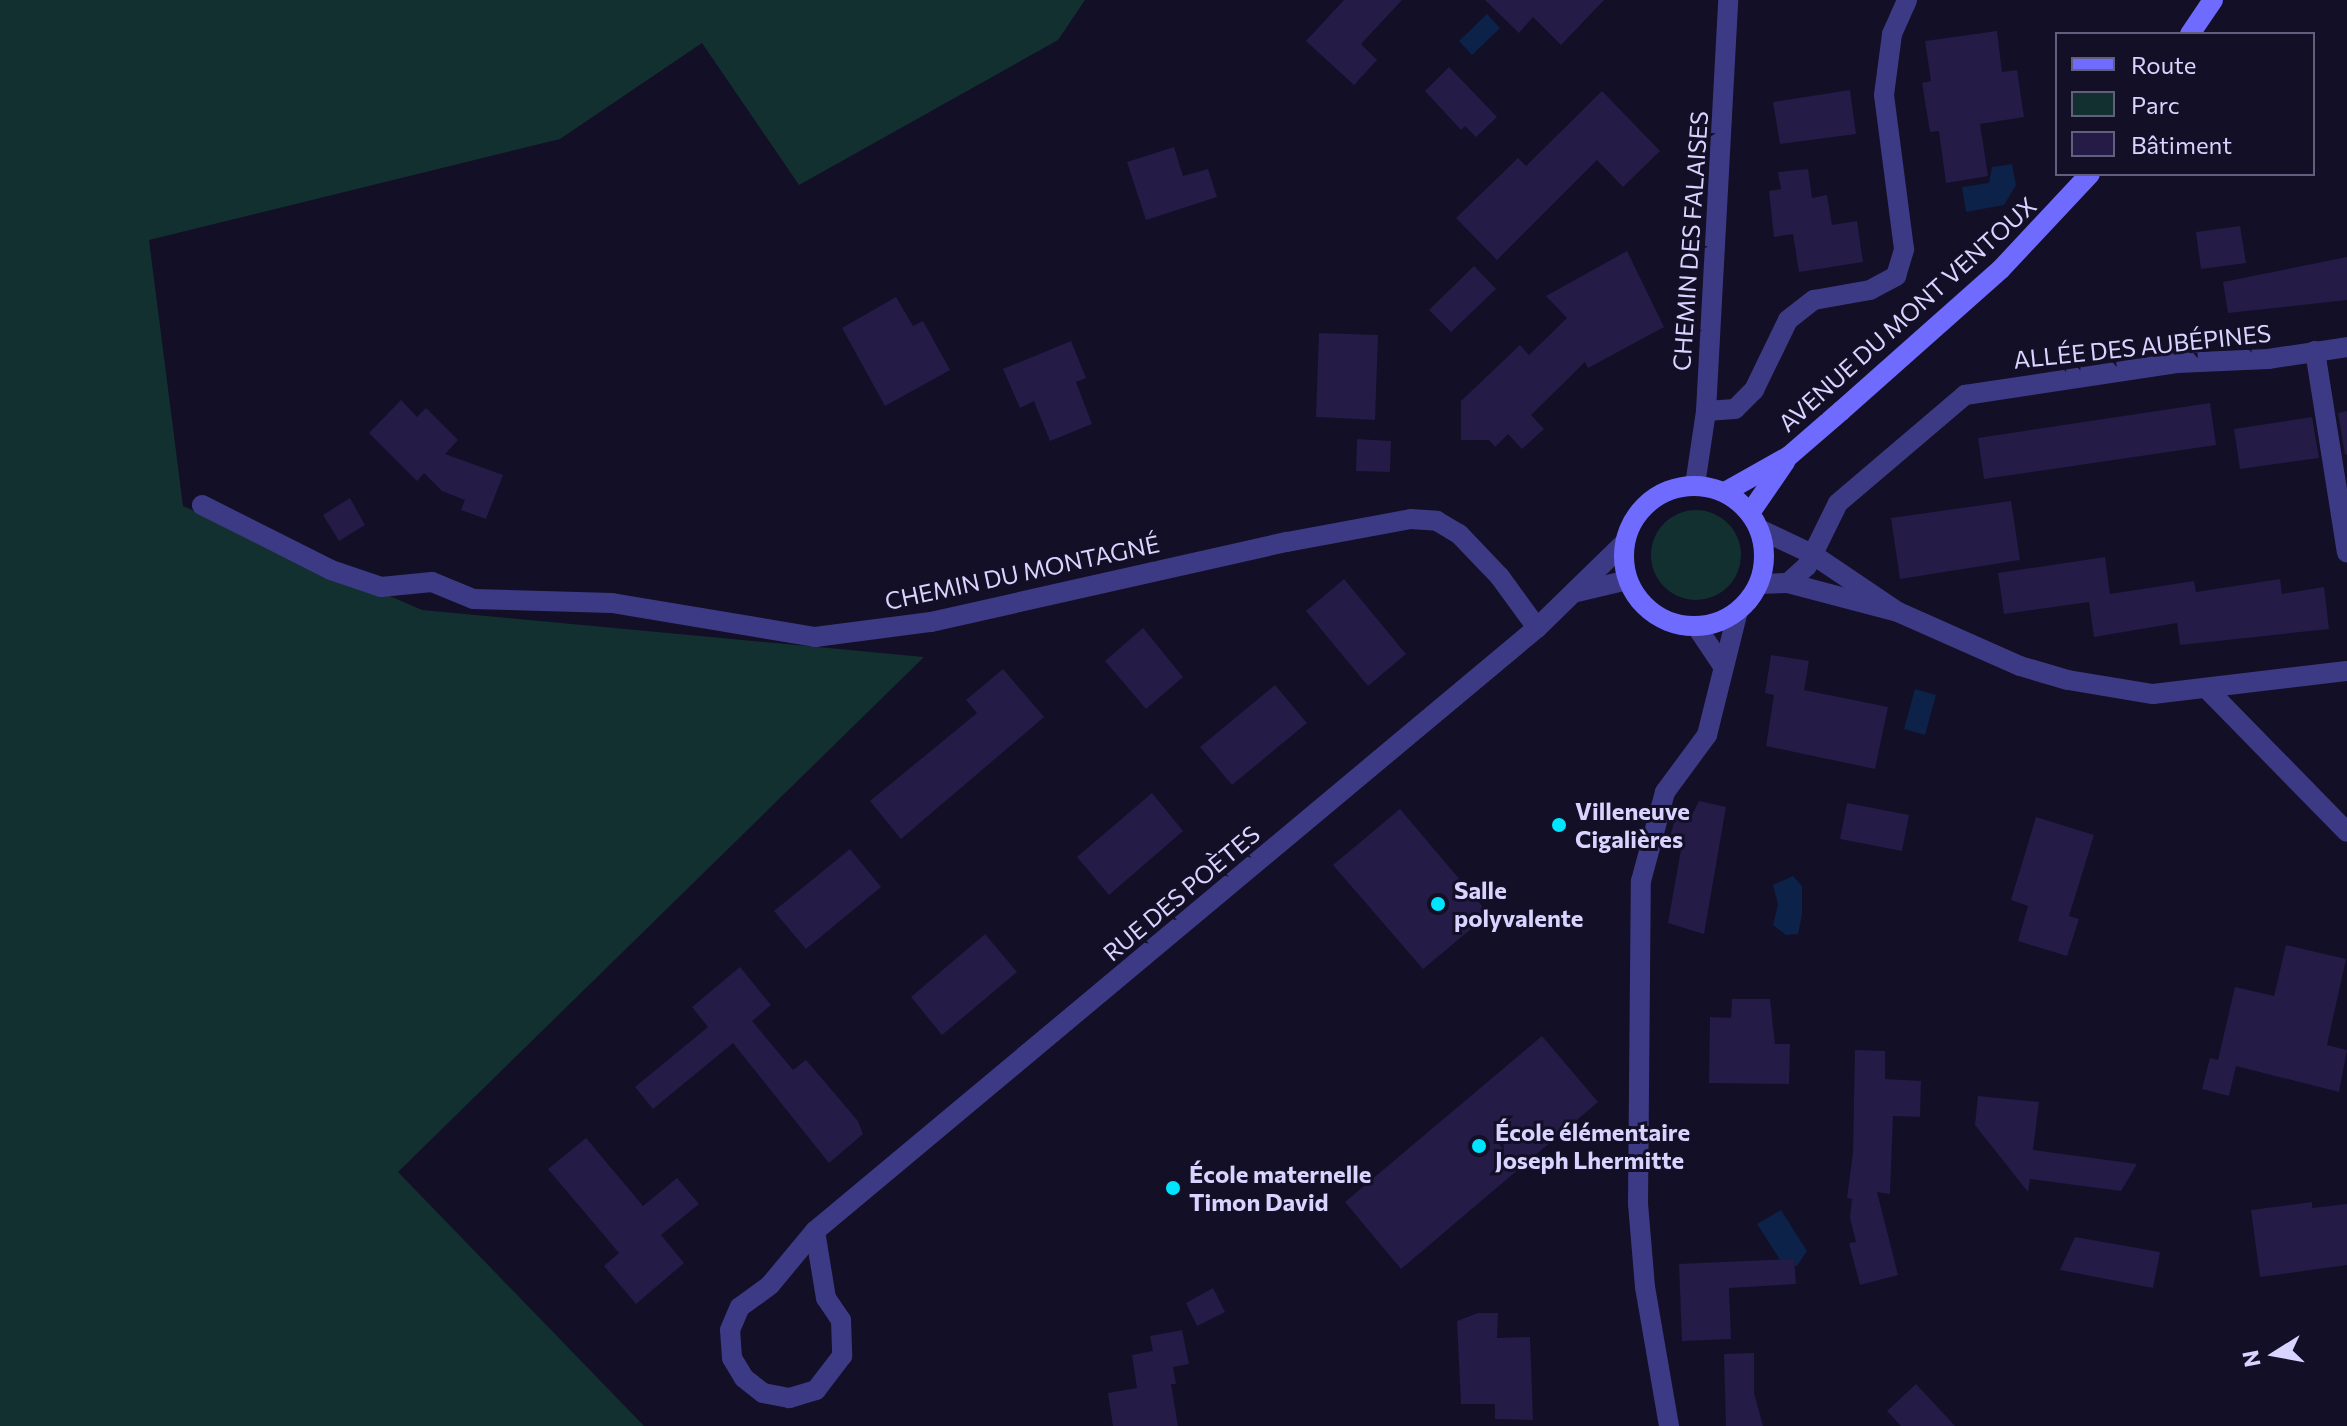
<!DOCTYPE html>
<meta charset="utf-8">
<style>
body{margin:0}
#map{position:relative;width:2347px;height:1426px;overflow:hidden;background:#130f26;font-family:Commissioner,sans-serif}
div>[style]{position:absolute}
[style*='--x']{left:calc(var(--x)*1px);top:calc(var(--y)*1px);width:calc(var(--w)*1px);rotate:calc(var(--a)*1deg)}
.green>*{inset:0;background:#12302f}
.round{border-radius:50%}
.water>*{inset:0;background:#0c2248}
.building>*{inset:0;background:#241b47}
.street>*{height:20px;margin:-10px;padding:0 10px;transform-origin:10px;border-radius:10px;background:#3d3a85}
.secondary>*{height:20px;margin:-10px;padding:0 10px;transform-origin:10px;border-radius:10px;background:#6f6bff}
.secondary>.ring{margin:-10px;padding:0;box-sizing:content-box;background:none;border:20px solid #6f6bff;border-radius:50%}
.dots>*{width:22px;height:22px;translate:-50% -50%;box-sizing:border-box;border:4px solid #130f26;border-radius:50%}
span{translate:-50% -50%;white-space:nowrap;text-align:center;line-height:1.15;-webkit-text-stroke:6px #130f26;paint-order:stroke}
.street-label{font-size:24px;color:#d9d4ff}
.poi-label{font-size:24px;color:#d9d4ff;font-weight:700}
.left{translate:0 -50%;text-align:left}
.legend{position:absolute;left:2055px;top:32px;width:260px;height:144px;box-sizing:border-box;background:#130f26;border:2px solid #625e7d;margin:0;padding:10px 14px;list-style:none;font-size:24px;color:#d9d4ff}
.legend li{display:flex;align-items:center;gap:16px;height:40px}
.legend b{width:40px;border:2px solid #625e7d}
.north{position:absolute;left:2235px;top:1314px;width:80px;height:80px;-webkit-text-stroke:6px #130f26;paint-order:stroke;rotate:259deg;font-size:22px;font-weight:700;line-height:32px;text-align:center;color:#d9d4ff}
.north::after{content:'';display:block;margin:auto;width:28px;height:36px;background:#d9d4ff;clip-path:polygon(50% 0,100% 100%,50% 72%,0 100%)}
</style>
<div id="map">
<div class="green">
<i style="clip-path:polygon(0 0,1085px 0,1058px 40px,799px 185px,702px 43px,560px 139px,149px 240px,183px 506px,422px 610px,924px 657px,398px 1172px,644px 1426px,0 1426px)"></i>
<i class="round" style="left:1651px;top:510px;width:90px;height:90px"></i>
</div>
<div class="water">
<i style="clip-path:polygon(1487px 14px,1500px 28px,1472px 55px,1459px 41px)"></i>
<i style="clip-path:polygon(2012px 164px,2016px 185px,2004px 205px,1966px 212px,1962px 187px,1989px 183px,1992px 167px)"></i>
<i style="clip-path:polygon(1915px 689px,1936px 695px,1925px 735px,1904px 729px)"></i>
<i style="clip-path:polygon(1793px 876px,1802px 886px,1802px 915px,1798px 934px,1786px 935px,1773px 925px,1778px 904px,1773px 885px)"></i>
<i style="clip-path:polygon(1781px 1210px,1807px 1251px,1797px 1266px,1784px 1266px,1757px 1224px)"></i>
</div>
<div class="building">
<i style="clip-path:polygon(1344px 0,1402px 0,1361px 44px,1377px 60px,1354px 85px,1306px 41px)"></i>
<i style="clip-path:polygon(1485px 0,1604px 0,1561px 45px,1533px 17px,1519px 33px)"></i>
<i style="clip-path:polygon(1997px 31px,2002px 72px,2017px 70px,2024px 117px,1980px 124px,1988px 176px,1946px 183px,1939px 131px,1930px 132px,1922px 83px,1931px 81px,1925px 41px)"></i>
<i style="clip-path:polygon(1449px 67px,1497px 117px,1476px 137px,1465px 126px,1461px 130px,1425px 91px)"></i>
<i style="clip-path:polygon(1850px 90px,1856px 134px,1780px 144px,1773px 102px)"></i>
<i style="clip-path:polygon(1602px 91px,1660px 151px,1623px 187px,1597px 160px,1497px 260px,1456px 218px,1518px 158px,1526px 166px)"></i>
<i style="clip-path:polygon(1174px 147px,1183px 176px,1208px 169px,1217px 197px,1146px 220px,1127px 162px)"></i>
<i style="clip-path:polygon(1808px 169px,1812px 198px,1827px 195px,1832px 225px,1857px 221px,1863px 262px,1799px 272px,1793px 234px,1774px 237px,1769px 191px,1781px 189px,1778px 172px)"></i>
<i style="clip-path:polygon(2240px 226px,2246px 263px,2201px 269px,2196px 232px)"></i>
<i style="clip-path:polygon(1627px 251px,1664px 327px,1588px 368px,1585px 362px,1531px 415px,1544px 429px,1522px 449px,1508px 434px,1495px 447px,1489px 440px,1461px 440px,1461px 401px,1520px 345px,1529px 355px,1567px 318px,1546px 296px)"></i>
<i style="clip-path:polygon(2347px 257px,2347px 300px,2228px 313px,2223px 282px)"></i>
<i style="clip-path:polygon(1474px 266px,1496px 289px,1451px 332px,1429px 310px)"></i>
<i style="clip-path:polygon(896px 297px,913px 326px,923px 321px,950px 370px,885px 406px,842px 328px)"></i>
<i style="clip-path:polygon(1319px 333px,1378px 335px,1375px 420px,1316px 417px)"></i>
<i style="clip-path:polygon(1071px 341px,1086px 378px,1076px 382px,1092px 424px,1050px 441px,1034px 401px,1020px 408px,1003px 369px)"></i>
<i style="clip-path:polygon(401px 400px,417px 417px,426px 408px,458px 440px,445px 454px,503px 475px,486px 519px,461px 510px,465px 500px,442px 491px,424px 473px,417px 481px,369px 433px)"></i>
<i style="clip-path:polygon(2210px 403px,2216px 445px,1984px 479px,1978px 438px)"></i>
<i style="clip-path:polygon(2347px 411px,2347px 454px,2345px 455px,2338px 413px)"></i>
<i style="clip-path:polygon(2312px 417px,2319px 458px,2240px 469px,2234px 429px)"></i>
<i style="clip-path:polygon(1357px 439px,1391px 441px,1390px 472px,1356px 471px)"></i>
<i style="clip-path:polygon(350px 498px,365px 525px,339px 541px,323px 515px)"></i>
<i style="clip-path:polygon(2011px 501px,2020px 560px,1900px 579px,1891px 518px)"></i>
<i style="clip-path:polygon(2105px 557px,2110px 594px,2194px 581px,2196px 592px,2280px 579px,2282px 594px,2324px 587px,2329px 629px,2180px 645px,2177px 623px,2094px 637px,2089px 602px,2004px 614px,1998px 573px)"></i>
<i style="clip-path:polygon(1344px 579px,1406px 654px,1368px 686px,1306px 611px)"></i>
<i style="clip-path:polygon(1143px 628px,1183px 677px,1146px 709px,1105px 661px)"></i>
<i style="clip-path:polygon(1771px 655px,1809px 661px,1804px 690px,1888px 707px,1875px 769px,1766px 746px,1774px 695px,1765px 693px)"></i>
<i style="clip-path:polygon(1003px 669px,1044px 717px,901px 839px,870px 801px,977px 713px,966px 700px)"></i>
<i style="clip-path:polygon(1275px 685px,1307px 723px,1232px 785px,1200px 747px)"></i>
<i style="clip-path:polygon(1152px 793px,1183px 831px,1109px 895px,1077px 857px)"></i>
<i style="clip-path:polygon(1699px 801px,1726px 807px,1704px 934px,1668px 923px,1682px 844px,1669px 841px,1676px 815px,1691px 817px)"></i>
<i style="clip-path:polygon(1847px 803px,1909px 815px,1902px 851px,1840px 839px)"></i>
<i style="clip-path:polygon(1400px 809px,1489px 914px,1423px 969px,1333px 865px)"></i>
<i style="clip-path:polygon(2036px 817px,2094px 835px,2069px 916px,2079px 919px,2067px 956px,2018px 941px,2028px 906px,2011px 900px)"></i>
<i style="clip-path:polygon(850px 849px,881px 887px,806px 949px,774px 911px)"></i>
<i style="clip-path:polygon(985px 934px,1017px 972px,942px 1035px,911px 997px)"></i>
<i style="clip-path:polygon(2286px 945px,2346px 959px,2327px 1045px,2347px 1050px,2339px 1092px,2236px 1066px,2229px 1096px,2202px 1089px,2210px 1058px,2218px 1060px,2235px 987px,2274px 996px)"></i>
<i style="clip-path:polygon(740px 967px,771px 1005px,752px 1021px,793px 1070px,806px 1060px,858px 1121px,863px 1134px,829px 1163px,733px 1043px,653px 1109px,635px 1087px,708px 1027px,692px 1007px)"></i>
<i style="clip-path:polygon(1732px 999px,1770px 999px,1775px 1044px,1790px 1044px,1789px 1084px,1709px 1083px,1710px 1017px,1731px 1018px)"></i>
<i style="clip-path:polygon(1542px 1036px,1598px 1102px,1401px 1269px,1345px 1202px)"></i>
<i style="clip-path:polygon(1855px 1050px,1885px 1051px,1885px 1079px,1921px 1081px,1920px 1117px,1893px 1116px,1890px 1194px,1877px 1192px,1898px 1275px,1860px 1285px,1849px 1243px,1856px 1242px,1850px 1218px,1852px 1199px,1847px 1198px,1853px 1153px)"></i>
<i style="clip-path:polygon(1978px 1096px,2039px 1102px,2033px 1150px,2137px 1164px,2121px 1191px,2030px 1179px,2028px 1192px,1975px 1125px)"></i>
<i style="clip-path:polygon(586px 1138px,643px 1206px,677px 1178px,699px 1204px,661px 1235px,684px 1263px,636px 1304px,604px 1266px,619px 1253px,548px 1169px)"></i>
<i style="clip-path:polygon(2312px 1202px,2312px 1208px,2347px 1204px,2347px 1265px,2260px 1277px,2251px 1210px)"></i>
<i style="clip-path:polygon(2075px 1237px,2160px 1252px,2153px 1288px,2060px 1270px)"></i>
<i style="clip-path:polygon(1794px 1259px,1796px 1284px,1729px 1288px,1731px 1339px,1682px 1341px,1679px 1264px)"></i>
<i style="clip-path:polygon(1213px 1288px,1225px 1312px,1197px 1326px,1186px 1303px)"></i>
<i style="clip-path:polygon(1478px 1313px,1498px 1313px,1497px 1338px,1530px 1337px,1533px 1420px,1495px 1419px,1495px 1404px,1461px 1404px,1457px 1321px)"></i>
<i style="clip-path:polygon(1182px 1330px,1189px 1364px,1173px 1367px,1176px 1384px,1171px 1384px,1178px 1426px,1113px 1426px,1108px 1393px,1137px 1388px,1132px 1355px,1153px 1351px,1150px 1336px)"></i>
<i style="clip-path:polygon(1754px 1353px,1754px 1393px,1763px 1426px,1726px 1426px,1724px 1354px)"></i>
<i style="clip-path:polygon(1916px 1384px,1955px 1426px,1901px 1426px,1887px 1411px)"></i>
</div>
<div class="street">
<i style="--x:2315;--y:351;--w:204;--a:81"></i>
<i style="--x:1706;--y:411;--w:29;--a:-4"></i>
<i style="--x:1735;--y:409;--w:27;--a:-45"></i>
<i style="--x:1754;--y:390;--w:78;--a:-64.1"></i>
<i style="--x:1788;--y:320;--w:33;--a:-38"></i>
<i style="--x:1814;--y:300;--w:57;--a:-10.1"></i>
<i style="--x:1870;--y:290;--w:30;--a:-28"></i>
<i style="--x:1896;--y:276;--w:28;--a:-73"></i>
<i style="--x:1904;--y:249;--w:155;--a:-97.4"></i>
<i style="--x:1884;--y:95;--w:62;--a:-82.5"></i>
<i style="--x:1892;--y:34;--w:37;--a:-66"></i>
<i style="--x:1695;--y:485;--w:75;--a:-81.5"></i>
<i style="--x:1706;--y:411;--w:412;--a:-86.9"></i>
<i style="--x:202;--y:505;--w:144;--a:26.7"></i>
<i style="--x:331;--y:570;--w:53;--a:18.8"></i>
<i style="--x:381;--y:587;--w:51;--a:-5.6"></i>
<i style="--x:432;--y:582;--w:44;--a:22.5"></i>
<i style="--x:473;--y:599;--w:139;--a:1.6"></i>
<i style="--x:612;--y:603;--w:206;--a:9.5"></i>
<i style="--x:815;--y:637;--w:117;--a:-7.4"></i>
<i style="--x:931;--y:622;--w:365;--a:-12.7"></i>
<i style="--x:1287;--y:542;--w:126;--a:-10.5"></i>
<i style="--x:1411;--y:519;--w:26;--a:4"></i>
<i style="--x:1437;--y:521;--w:26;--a:31"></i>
<i style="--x:1459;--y:534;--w:59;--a:46.4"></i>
<i style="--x:1500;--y:577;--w:63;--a:54"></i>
<i style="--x:1788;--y:583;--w:25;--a:-42"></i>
<i style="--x:1807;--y:566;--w:70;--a:-63.8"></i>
<i style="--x:1838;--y:503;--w:167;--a:-40.4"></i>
<i style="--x:1965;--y:395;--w:214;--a:-8.6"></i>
<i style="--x:2177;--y:363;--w:91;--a:-2.5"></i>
<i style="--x:2268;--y:359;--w:80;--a:-8.6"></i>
<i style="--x:1759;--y:584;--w:29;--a:-2"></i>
<i style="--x:1788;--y:583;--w:114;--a:14.8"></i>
<i style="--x:1898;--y:612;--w:104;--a:-146"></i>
<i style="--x:1812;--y:554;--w:59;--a:-154.7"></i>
<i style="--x:1577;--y:592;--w:52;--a:-13.2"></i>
<i style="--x:1898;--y:612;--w:133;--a:23.9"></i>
<i style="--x:2020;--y:666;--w:50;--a:16.3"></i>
<i style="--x:2068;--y:680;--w:86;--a:9.4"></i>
<i style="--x:2153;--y:694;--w:195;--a:-6.8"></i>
<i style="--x:1696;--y:626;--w:45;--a:56"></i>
<i style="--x:2209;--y:691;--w:197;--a:45.6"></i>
<i style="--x:815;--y:1231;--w:68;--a:80.7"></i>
<i style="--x:826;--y:1298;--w:27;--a:56"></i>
<i style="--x:841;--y:1320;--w:36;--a:88"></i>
<i style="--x:842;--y:1356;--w:43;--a:127.4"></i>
<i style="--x:816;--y:1390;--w:28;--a:163"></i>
<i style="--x:789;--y:1398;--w:26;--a:-169"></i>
<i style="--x:763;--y:1393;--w:24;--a:-142"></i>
<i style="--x:744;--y:1378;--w:23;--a:-121"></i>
<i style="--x:732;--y:1358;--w:28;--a:-94"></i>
<i style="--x:730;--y:1330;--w:25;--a:-67"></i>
<i style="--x:740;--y:1307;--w:37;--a:-36"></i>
<i style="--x:770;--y:1285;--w:70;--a:-50.2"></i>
<i style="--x:815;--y:1231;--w:941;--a:-39.87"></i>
<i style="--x:1537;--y:628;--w:123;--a:-44.3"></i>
<i style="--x:1669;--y:1426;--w:141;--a:-99.8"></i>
<i style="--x:1645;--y:1287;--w:83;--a:-94.8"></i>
<i style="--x:1638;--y:1204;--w:323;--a:-89.5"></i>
<i style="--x:1641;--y:881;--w:92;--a:-74.9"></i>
<i style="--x:1665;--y:792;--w:71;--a:-53.6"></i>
<i style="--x:1707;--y:735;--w:128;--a:-76"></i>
</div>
<div class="secondary">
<i style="--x:2190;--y:34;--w:41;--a:-55.9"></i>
<i class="ring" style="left:1624px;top:486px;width:120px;height:120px"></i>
<i style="--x:1725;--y:492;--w:73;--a:-29.4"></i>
<i style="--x:1789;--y:456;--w:69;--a:-40.9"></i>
<i style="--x:1841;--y:411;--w:214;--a:-41.6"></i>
<i style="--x:2001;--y:269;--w:130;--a:-46.9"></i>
<i style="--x:1750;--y:513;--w:62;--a:-55.5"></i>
</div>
<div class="dots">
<i style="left:1559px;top:825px;background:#00e5ff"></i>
<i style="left:1438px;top:904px;background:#00e5ff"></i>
<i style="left:1479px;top:1146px;background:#00e5ff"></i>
<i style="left:1173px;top:1188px;background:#00e5ff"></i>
</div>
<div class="street-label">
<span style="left:1690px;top:241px;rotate:-86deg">CHEMIN DES FALAISES</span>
<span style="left:1907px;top:314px;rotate:-42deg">AVENUE DU MONT VENTOUX</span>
<span style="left:2142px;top:346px;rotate:-6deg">ALLÉE DES AUBÉPINES</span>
<span style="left:1022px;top:572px;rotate:-12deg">CHEMIN DU MONTAGNÉ</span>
<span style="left:1181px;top:893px;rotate:-40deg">RUE DES POÈTES</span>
</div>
<div class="poi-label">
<span class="left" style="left:1575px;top:825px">Villeneuve<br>Cigalières</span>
<span class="left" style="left:1454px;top:904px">Salle<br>polyvalente</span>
<span class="left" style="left:1495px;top:1146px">École élémentaire<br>Joseph Lhermitte</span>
<span class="left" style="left:1189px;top:1188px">École maternelle<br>Timon David</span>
</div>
<ul class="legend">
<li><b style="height:10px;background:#6f6bff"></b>Route</li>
<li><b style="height:22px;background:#12302f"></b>Parc</li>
<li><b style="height:22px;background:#241b47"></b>Bâtiment</li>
</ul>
<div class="north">N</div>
</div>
